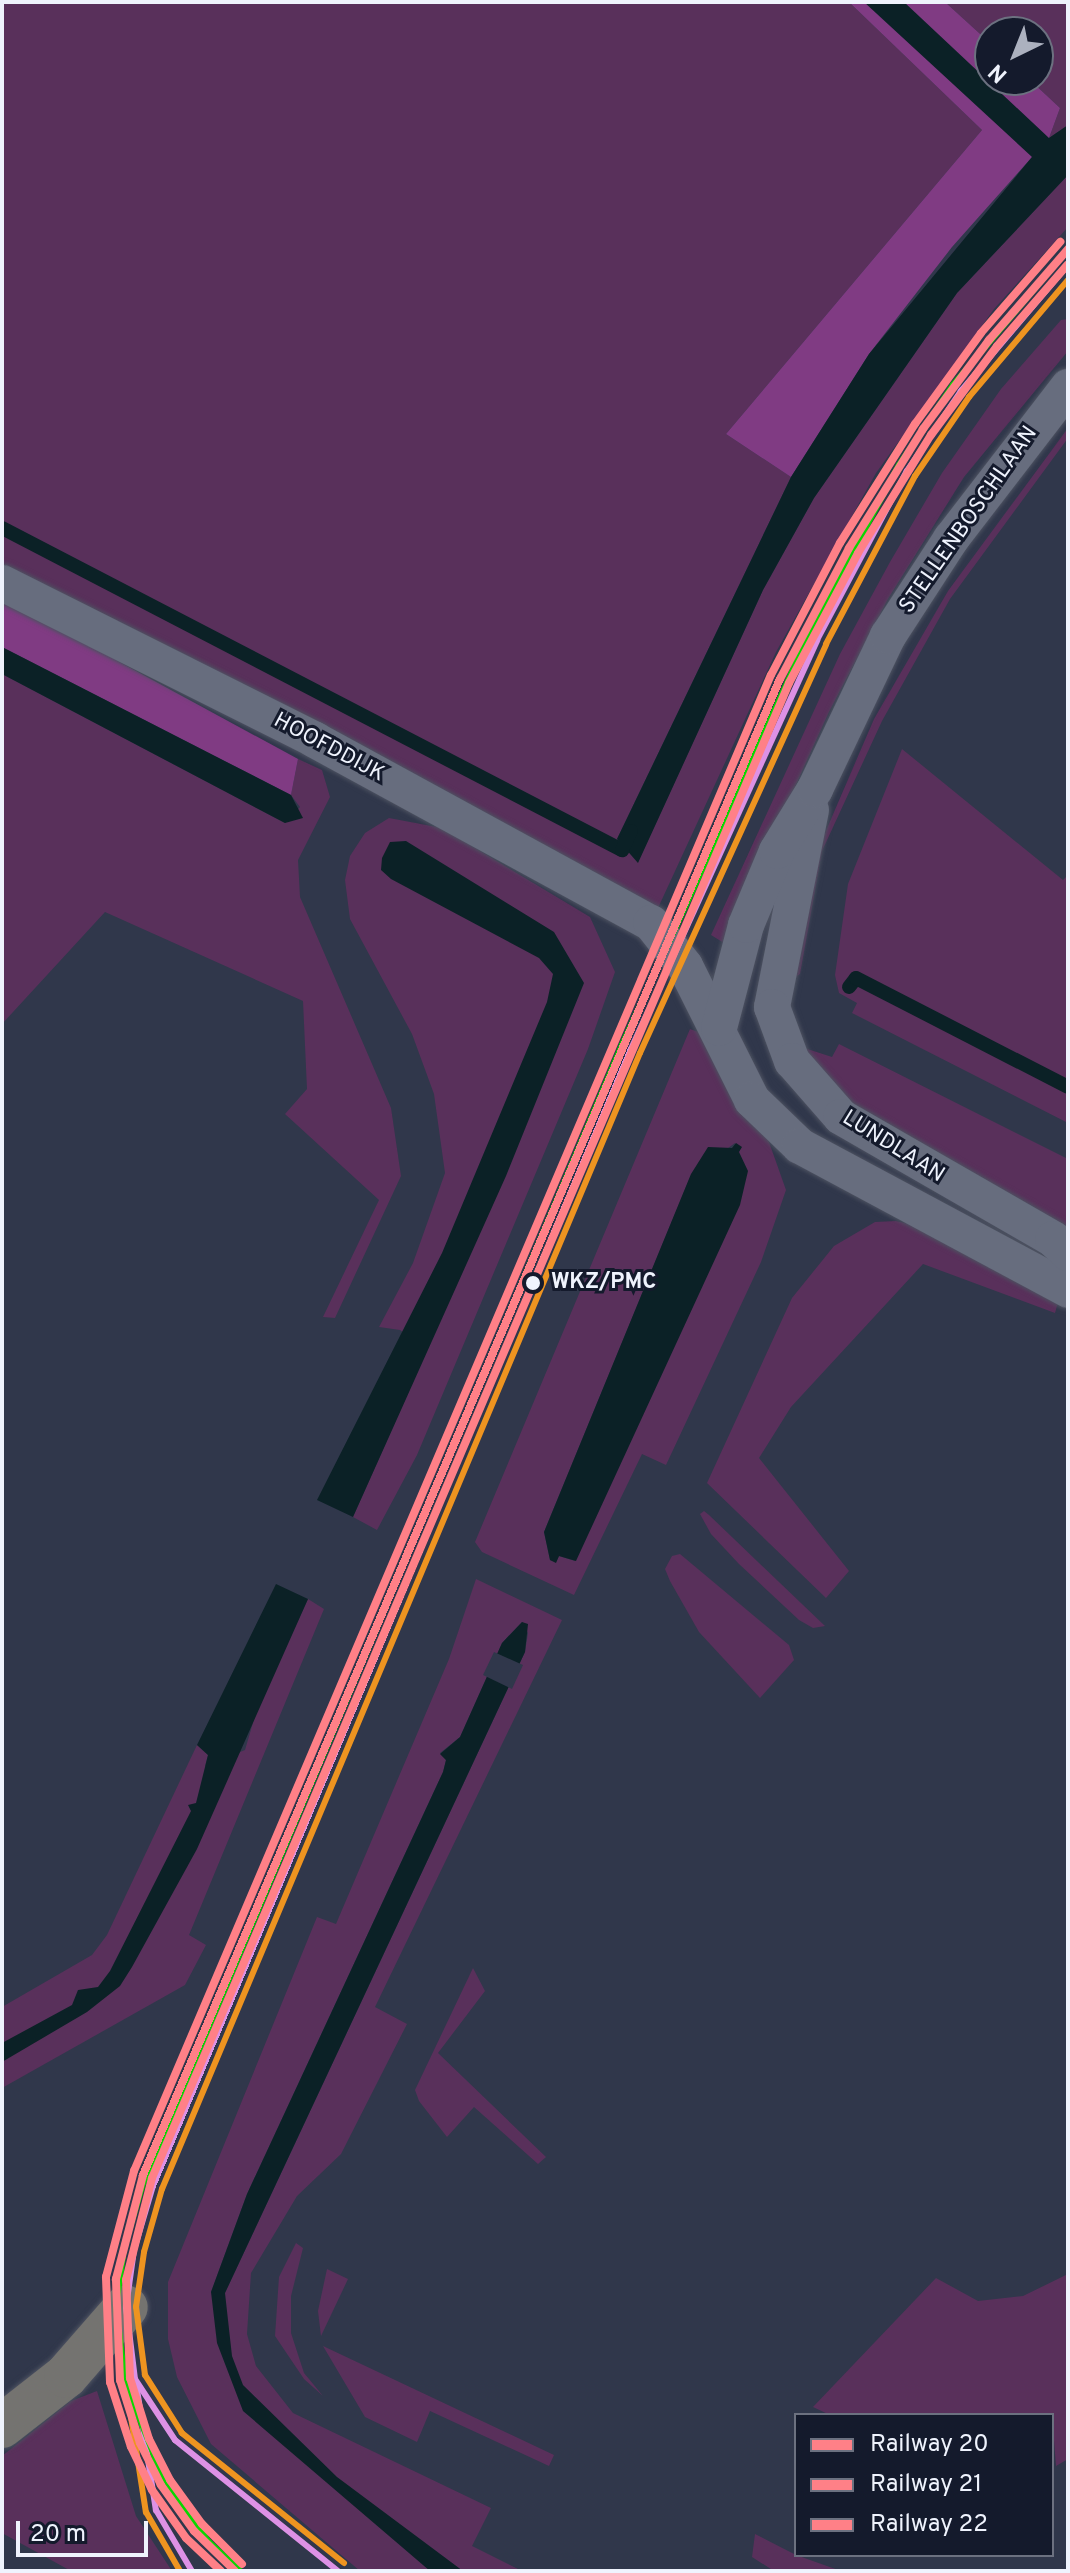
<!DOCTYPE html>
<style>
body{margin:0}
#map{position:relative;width:1070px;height:2573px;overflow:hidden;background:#30374b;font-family:Overpass,sans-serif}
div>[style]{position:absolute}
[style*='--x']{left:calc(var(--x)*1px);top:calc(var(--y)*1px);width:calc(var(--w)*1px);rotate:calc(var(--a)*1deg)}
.green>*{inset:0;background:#59305b}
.forest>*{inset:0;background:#803b83}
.water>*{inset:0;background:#0b2126}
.pier>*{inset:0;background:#30374b}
.stream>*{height:14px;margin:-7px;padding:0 7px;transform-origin:7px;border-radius:7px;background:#0b2126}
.roads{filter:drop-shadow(0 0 2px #4d5261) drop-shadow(0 0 2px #4d5261)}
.minor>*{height:36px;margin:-18px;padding:0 18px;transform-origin:18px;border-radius:18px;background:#676d7e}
.motorway>*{height:44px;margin:-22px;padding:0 22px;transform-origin:22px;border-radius:22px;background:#747370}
.bus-1>*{height:6px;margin:-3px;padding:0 3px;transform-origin:3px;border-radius:3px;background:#dd91e5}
.bus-2>*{height:6px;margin:-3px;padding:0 3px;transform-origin:3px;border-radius:3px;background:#ee9420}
.bus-3>*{height:6px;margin:-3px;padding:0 3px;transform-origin:3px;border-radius:3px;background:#09d700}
.rail-1>*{height:8px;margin:-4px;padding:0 4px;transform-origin:4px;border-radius:4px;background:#ff8087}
.rail-2>*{height:8px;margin:-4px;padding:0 4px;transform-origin:4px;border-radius:4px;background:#ff8087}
.rail-3>*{height:8px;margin:-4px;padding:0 4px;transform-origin:4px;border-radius:4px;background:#ff8087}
.dots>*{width:22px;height:22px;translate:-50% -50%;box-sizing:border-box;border:4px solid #141a2c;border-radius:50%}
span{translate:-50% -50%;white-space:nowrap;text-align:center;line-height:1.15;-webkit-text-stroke:6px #141a2c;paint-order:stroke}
.street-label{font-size:22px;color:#eff3fd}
.stop-label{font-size:22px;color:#eff3fd;font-weight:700}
.left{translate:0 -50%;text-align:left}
.frame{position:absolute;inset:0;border:4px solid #eff3fd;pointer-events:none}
.legend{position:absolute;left:794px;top:2413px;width:260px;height:144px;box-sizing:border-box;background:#141a2c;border:2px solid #6c7180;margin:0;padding:10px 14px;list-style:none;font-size:24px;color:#eff3fd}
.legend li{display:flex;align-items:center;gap:16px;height:40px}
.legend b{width:40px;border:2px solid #6c7180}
.north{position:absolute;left:974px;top:16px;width:80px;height:80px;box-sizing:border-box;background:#141a2c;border:2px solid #6c7180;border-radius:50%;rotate:223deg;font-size:22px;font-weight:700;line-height:32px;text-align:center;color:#eff3fd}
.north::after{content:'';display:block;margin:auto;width:28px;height:36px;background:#acb1bf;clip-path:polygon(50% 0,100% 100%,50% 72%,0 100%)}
.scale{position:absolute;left:16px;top:2521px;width:132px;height:36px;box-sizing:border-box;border:4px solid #eff3fd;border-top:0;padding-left:10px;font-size:24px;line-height:28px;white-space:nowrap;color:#eff3fd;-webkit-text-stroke:6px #141a2c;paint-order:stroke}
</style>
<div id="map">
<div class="green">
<i style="clip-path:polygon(2px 2px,849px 2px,982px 130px,726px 434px,791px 477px,617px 839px,638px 862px,763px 590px,814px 498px,957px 293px,1068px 175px,1068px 227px,994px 309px,876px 473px,776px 652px,658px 908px,2px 564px)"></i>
<i style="clip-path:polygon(945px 2px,1068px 2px,1068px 125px,1049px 138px,1060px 108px,1030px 80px,1038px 80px,1038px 32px,990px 32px,990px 43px)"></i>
<i style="clip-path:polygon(1068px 319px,1068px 351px,964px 477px,888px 599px,829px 712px,724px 943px,711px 935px,840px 654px,890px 562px,942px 473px,1001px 389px,1061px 320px)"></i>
<i style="clip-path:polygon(1068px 428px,1068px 438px,950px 599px,882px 721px,822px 851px,800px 974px,791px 980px,819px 847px,874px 719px,948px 591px)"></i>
<i style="clip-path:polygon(2px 674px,285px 823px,300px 807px,291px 795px,298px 759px,322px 770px,330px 797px,298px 860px,300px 897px,391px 1108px,401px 1176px,335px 1318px,323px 1317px,379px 1200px,285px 1114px,307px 1089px,303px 1001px,105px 912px,2px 1024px)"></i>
<i style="clip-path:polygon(902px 749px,1063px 880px,1068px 875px,1068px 1123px,852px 1013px,857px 1003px,839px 993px,835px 975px,848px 884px)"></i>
<i style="clip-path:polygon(389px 818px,442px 828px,590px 917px,615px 972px,588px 1049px,417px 1455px,377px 1530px,353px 1517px,427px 1350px,400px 1330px,379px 1327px,413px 1263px,445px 1173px,434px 1094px,412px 1034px,350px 919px,345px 880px,350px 856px,365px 833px)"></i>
<i style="clip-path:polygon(evenodd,690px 1029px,706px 1035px,729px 1088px,769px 1142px,786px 1190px,761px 1262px,666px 1465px,642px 1454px,574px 1595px,482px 1552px,475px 1542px,690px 1029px,735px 1143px,739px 1152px,575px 1561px,559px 1556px,556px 1562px,550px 1560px,544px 1532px,691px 1175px,735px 1143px)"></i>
<i style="clip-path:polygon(839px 1044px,1068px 1159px,1068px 1236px,857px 1119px,795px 1045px,832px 1057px)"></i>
<i style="clip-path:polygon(896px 1221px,918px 1226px,1059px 1299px,1055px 1313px,923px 1264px,791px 1407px,759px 1458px,849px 1571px,826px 1598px,707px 1483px,792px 1298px,834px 1246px,875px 1222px)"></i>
<i style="clip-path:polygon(704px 1511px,709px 1515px,825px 1626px,813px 1628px,799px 1620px,739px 1564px,711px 1534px,700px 1514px)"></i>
<i style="clip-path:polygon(680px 1554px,789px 1645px,794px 1660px,760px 1698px,699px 1632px,670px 1581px,665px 1569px,672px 1556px)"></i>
<i style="clip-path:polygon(evenodd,476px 1579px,562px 1620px,375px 2007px,407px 2024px,341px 2154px,297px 2196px,251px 2273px,247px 2334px,256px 2366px,293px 2413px,491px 2508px,472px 2546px,522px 2571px,360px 2571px,211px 2444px,177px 2377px,168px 2339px,168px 2282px,317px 1917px,336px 1924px,449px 1659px,476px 1579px,522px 1622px,528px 1633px,525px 1652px,225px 2293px,211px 2292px,247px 2194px,443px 1772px,446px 1760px,440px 1753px,460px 1737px,502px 1643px,522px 1622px)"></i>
<i style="clip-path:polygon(308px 1599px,324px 1609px,189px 1935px,206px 1945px,185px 1985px,2px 2088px,2px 2007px,92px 1955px,107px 1935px,197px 1745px,208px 1755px,205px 1766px,245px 1750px,257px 1709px)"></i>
<i style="clip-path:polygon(473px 1968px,485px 1991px,438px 2053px,546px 2157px,538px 2164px,474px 2107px,447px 2137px,419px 2101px,415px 2090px)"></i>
<i style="clip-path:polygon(296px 2243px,303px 2248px,291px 2296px,291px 2333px,304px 2373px,323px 2396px,304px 2379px,275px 2336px,279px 2277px)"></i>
<i style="clip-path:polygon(327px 2269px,348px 2279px,321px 2336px,318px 2311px)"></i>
<i style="clip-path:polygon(1068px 2274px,1068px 2459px,1056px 2466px,1052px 2415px,830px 2415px,813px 2407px,936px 2278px,978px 2301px,1023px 2296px)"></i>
<i style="clip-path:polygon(323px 2346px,554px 2455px,549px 2466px,430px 2411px,417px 2442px,365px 2417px)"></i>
<i style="clip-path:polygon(97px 2391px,136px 2516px,172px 2571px,71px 2571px,2px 2533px,2px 2456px,71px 2401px)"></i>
<i style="clip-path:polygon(755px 2534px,796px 2555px,841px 2571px,774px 2571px,752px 2557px)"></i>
</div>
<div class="forest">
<i style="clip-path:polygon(849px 2px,945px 2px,990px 43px,990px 80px,1030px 80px,1060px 108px,1049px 138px,952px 247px,869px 354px,791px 477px,726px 434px,982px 130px)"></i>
<i style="clip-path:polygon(2px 598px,298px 759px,291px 795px,2px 647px)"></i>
</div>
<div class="water">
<i style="clip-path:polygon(864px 2px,904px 2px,1049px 138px,1068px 125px,1068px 175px,957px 293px,814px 498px,763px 590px,638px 863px,617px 839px,791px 477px,869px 354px,1032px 157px)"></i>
<i style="clip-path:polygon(2px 647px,291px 795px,303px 818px,285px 823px,2px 674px)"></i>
<i style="clip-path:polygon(406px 841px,554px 932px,584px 983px,506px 1176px,353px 1517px,317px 1500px,442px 1253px,547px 1002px,553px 974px,539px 958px,391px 879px,381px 870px,382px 858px,390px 842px)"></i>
<i style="clip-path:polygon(736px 1143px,742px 1147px,739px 1152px,748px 1171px,740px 1205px,576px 1561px,559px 1556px,556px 1563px,550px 1560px,544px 1532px,691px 1174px,708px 1147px,732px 1148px)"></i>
<i style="clip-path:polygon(276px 1584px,308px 1599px,197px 1849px,132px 1967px,120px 1986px,87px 2012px,2px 2062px,2px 2043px,72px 2005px,78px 1990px,98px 1987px,110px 1971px,191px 1811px,188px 1805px,196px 1803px,208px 1755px,197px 1745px)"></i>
<i style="clip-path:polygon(522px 1622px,528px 1624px,525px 1652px,225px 2293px,232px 2356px,243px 2385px,337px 2477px,463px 2571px,430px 2571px,243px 2411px,217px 2343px,211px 2292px,247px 2194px,443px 1772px,446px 1760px,440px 1754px,460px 1737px,502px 1643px)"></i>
</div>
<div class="pier">
<i style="clip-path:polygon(494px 1652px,523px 1665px,512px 1689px,483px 1675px)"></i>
</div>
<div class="stream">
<i style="--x:2;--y:528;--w:699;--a:27.45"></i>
<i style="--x:622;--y:850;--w:21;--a:-65"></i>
<i style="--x:849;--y:987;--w:11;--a:-52"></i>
<i style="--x:856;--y:978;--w:238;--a:27.2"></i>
</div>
<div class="roads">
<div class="minor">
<i style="--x:2;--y:583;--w:350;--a:26.6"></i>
<i style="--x:315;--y:740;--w:383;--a:28.6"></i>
<i style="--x:651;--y:923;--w:55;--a:51.7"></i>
<i style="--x:685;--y:966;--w:150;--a:63.4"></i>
<i style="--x:752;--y:1100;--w:66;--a:43.8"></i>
<i style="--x:800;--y:1146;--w:304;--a:28.2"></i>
<i style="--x:811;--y:810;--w:201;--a:101.2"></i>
<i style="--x:772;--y:1007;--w:58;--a:69.7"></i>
<i style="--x:792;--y:1061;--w:74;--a:48.8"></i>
<i style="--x:841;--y:1117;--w:245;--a:29.9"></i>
<i style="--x:1053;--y:1239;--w:21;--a:43"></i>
<i style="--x:719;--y:1028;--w:106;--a:-75.3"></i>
<i style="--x:746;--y:925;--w:80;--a:-67.3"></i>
<i style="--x:777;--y:851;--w:73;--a:-58.5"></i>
<i style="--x:815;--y:789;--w:170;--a:-64.5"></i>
<i style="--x:888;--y:636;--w:116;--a:-57"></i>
<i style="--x:951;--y:539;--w:192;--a:-52.4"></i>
</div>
<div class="motorway">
<i style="--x:2;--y:2426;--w:81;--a:-38"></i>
<i style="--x:66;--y:2376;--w:91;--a:-49"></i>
</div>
</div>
<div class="bus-1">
<i style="--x:136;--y:2383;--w:129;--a:81.1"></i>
<i style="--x:156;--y:2510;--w:71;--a:59.5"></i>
<i style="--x:338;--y:2571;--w:209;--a:-141.2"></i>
<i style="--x:175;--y:2440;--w:73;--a:-123.3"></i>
<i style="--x:135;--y:2379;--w:73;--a:-97.1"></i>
<i style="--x:126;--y:2307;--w:58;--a:-82"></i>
<i style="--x:134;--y:2250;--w:67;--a:-73.5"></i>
<i style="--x:153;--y:2186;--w:1233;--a:-67.2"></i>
<i style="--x:631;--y:1049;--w:449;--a:-65.5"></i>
<i style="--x:817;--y:640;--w:191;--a:-62"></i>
<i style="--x:907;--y:471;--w:97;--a:-56"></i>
<i style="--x:961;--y:391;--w:165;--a:-49.7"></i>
</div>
<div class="bus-2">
<i style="--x:126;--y:2385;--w:129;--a:81.1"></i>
<i style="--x:146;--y:2512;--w:68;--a:60"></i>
<i style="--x:344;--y:2563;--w:208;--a:-141.3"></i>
<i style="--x:182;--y:2433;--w:69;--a:-122.5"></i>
<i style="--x:145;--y:2375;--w:69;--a:-97.5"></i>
<i style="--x:136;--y:2307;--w:56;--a:-81.7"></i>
<i style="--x:144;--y:2252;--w:66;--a:-74.1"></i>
<i style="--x:162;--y:2189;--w:1232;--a:-67.18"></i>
<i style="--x:640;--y:1053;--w:449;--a:-65.5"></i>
<i style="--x:826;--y:644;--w:190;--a:-62.1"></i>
<i style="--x:915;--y:476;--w:96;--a:-55.6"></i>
<i style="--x:969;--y:397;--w:153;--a:-49.8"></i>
</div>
<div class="bus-3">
<i style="--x:240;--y:2571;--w:44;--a:-136.8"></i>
<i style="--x:208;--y:2541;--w:74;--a:-126.3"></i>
<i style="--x:164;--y:2481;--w:107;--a:-111.3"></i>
<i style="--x:125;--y:2381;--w:76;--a:-96.8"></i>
<i style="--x:116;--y:2306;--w:59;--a:-82.1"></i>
<i style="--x:124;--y:2248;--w:68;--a:-73.7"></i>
<i style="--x:143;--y:2183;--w:1235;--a:-67.17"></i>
<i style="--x:622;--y:1045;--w:449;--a:-65.5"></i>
<i style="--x:808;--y:636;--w:194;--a:-62"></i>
<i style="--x:899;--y:465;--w:97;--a:-56"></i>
<i style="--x:953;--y:385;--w:165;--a:-49.7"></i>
</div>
<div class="rail-1">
<i style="--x:235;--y:2571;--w:57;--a:-135.7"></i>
<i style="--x:194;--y:2531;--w:57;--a:-125.7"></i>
<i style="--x:161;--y:2485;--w:47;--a:-116.6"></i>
<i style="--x:140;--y:2443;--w:66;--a:-107.6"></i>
<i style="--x:120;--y:2380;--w:101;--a:-92.3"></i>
<i style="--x:116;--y:2279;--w:107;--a:-75.4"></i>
<i style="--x:143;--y:2175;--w:1626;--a:-66.94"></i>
<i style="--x:780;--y:679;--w:148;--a:-62.2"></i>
<i style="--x:849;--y:548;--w:140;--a:-58.1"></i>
<i style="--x:923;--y:429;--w:111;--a:-53.4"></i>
<i style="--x:989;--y:340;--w:121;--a:-49"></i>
</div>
<div class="rail-2">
<i style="--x:242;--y:2564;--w:57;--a:-135"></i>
<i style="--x:202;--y:2524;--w:54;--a:-126"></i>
<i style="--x:170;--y:2480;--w:46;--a:-117.1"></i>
<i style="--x:149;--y:2439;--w:64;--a:-107.3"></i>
<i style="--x:130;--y:2378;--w:98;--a:-92.3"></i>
<i style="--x:126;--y:2280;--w:105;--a:-75.7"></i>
<i style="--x:152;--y:2178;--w:1625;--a:-66.92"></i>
<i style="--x:789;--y:683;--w:147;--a:-62"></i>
<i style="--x:858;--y:553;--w:139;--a:-58.3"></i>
<i style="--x:931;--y:435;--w:111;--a:-53.4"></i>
<i style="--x:997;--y:346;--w:108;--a:-49.1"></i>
</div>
<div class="rail-3">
<i style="--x:221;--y:2571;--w:48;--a:-136.7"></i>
<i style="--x:186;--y:2538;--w:59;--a:-125.3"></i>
<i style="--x:152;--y:2490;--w:48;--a:-116"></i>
<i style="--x:131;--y:2447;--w:68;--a:-107.9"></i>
<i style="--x:110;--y:2382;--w:105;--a:-92.2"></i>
<i style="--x:106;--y:2277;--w:110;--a:-75.2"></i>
<i style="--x:134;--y:2171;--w:1626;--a:-66.94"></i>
<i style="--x:771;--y:675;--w:149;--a:-62.4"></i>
<i style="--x:840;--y:543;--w:141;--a:-57.8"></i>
<i style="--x:915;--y:424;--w:112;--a:-54"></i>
<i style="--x:981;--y:333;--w:121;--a:-49"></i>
</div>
<div class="dots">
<i style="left:533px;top:1283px;background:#eff3fd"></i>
</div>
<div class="street-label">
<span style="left:969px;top:520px;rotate:-55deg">STELLENBOSCHLAAN</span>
<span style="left:329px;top:748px;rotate:28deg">HOOFDDIJK</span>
<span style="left:893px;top:1147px;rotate:32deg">LUNDLAAN</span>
</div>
<div class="stop-label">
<span class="left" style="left:551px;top:1283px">WKZ/PMC</span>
</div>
<div class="frame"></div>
<ul class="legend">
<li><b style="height:10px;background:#ff8087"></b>Railway 20</li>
<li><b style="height:10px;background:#ff8087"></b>Railway 21</li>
<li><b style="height:10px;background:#ff8087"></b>Railway 22</li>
</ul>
<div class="north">N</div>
<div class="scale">20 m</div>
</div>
